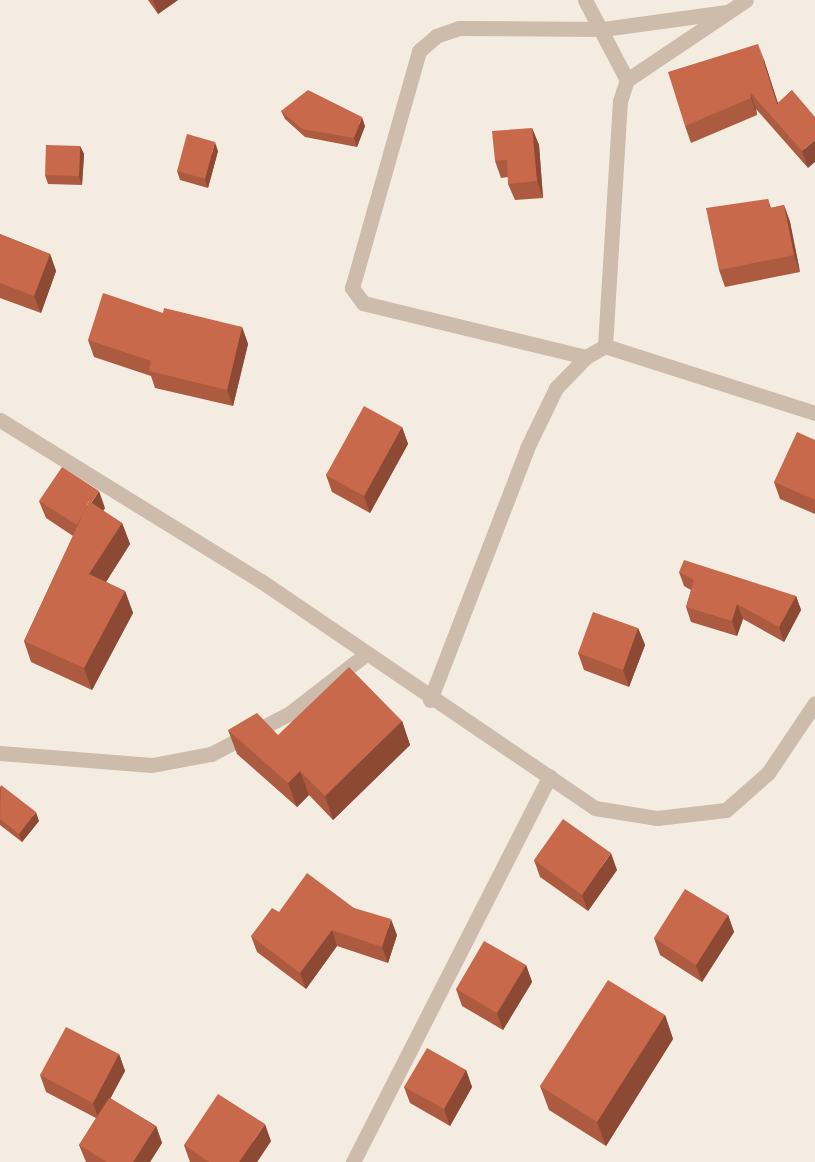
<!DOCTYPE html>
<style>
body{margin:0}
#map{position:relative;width:815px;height:1162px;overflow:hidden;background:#f4ebe1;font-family:Karla,sans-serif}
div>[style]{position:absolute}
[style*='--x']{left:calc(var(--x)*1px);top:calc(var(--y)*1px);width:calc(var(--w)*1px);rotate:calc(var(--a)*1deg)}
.minor>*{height:15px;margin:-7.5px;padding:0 7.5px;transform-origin:7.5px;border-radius:7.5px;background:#cdbbac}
.wall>*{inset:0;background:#ac5a40}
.shaded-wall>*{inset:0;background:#8c4a34}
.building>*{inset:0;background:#c8694b}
span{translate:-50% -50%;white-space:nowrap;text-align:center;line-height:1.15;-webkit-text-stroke:4.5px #fbf5ee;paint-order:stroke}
</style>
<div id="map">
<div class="minor">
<i style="--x:585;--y:0;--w:90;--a:62.3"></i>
<i style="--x:605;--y:346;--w:245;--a:-86.5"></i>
<i style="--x:620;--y:101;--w:22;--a:-72"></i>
<i style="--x:627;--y:80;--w:143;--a:-33.9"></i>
<i style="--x:586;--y:357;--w:229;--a:-166.4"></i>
<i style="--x:363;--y:303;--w:19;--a:-126"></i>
<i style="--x:352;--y:288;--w:246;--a:-74.2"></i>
<i style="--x:419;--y:51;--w:23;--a:-41"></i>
<i style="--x:436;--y:36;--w:24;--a:-19"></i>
<i style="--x:459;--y:28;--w:144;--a:0.4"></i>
<i style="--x:603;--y:29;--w:125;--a:-7.8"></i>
<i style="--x:0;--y:420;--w:307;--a:31.7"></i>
<i style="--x:261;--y:581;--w:404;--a:34.2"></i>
<i style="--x:595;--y:808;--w:63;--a:9.2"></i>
<i style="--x:657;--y:818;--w:69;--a:-6.6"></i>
<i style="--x:726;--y:810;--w:56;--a:-41.4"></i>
<i style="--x:768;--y:773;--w:84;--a:-56.1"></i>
<i style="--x:430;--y:700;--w:270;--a:-68.9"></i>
<i style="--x:527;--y:448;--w:67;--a:-64.2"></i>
<i style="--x:556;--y:388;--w:43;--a:-45.9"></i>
<i style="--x:586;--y:357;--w:22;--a:-30"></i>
<i style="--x:605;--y:346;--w:220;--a:17.7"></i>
<i style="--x:0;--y:753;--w:152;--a:4.5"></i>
<i style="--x:152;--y:765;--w:60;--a:-10.6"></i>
<i style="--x:211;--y:754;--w:89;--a:-27.4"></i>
<i style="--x:290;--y:713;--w:96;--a:-37.8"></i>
<i style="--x:353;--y:1162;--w:433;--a:-63"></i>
</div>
<div class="wall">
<i style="clip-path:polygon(148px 0,178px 0,158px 14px)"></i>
<i style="clip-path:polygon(764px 60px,778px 103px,792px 90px,808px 168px,756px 109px,757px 115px,691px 143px,685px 126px)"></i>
<i style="clip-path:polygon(281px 111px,365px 126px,357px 147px,305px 137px,285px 119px)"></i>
<i style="clip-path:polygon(532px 128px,539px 145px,543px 198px,515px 200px,508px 184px,508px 177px,501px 178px,495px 161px)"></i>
<i style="clip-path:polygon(80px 146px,84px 154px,82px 185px,48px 184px,45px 175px)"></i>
<i style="clip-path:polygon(218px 151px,208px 188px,180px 180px,177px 171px)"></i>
<i style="clip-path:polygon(768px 199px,771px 208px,784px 205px,790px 222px,800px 272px,725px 287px,719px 270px)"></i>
<i style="clip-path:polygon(0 234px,50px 254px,56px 271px,41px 313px,0 298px)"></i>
<i style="clip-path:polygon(163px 313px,242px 327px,248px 344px,233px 406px,155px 388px,151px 376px,94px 357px,88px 340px)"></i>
<i style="clip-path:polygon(402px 427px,408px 444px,370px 513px,332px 492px,326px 475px)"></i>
<i style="clip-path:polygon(815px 440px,815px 514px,780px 499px,774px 482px)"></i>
<i style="clip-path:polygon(39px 501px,105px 508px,103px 511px,122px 523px,130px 544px,106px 582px,125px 591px,133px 613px,92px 690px,31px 662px,24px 641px,73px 536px,46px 518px)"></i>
<i style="clip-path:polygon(679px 572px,796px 596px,801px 610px,784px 642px,743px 619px,737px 636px,691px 622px,686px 607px,691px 590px,684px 586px)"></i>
<i style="clip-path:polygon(638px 628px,645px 645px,629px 687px,584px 670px,578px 653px)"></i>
<i style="clip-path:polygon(402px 721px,410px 745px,333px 820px,309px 795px,297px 807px,237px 754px,228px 730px,278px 735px)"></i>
<i style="clip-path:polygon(0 786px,39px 821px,22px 842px,0 825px)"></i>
<i style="clip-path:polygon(534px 860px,617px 870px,588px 911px,540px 877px)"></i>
<i style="clip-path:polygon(354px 908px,397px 935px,388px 963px,337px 946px,306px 989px,257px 952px,251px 936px,279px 912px)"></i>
<i style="clip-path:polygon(728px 915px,734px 932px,702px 982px,660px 955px,654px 938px)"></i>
<i style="clip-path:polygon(526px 965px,532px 982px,503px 1030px,462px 1006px,456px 989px)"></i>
<i style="clip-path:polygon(665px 1015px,673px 1039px,606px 1146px,549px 1110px,540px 1086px)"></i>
<i style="clip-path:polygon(119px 1054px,125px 1071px,110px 1098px,156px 1126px,162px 1143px,150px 1162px,86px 1162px,79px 1145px,96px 1118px,46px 1092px,40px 1075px)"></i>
<i style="clip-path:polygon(466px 1070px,472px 1087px,450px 1126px,410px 1103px,404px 1087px)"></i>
<i style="clip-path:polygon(271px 1141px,257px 1162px,190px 1162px,184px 1145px)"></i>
</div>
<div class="shaded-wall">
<i style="clip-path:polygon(153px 0,178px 0,158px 14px)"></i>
<i style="clip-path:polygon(758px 44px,764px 60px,783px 120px,777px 104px)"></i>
<i style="clip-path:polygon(750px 92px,756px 109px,757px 115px,751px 98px)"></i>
<i style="clip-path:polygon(362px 117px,365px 126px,357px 147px,354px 138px)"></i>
<i style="clip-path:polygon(532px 128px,539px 145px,543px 198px,537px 181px)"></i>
<i style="clip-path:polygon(815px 140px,815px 162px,808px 168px,802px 151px)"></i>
<i style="clip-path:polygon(215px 142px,218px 151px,208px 188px,205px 179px)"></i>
<i style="clip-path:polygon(80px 146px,84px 154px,82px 185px,79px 176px)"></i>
<i style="clip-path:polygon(784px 205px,790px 222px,800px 272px,794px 255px)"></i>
<i style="clip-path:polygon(50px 254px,56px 271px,41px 313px,34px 296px)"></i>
<i style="clip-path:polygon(242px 327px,248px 344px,233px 406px,227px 390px)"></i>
<i style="clip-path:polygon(402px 427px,408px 444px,370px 513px,364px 496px)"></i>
<i style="clip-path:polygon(99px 491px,105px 508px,83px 542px,77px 525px)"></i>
<i style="clip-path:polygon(122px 523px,130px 544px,97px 596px,89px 574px)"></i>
<i style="clip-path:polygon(125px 591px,133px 613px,92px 690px,84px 668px)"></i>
<i style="clip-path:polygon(796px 596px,801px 610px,784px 642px,779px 627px)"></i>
<i style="clip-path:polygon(737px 604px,743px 619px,737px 636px,732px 621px)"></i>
<i style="clip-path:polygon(638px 628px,645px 645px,629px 687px,623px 670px)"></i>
<i style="clip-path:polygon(402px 721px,410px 745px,333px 820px,325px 796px)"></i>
<i style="clip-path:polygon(300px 771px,309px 795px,297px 807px,288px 783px)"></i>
<i style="clip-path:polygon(36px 812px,39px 821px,22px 842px,19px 834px)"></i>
<i style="clip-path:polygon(611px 853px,617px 870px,588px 911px,582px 895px)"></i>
<i style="clip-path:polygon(728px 915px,734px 932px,702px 982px,696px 965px)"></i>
<i style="clip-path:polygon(391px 919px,397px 935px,388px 963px,382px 947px)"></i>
<i style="clip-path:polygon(332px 930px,337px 946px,306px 989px,300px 973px)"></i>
<i style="clip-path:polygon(526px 965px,532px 982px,503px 1030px,497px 1013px)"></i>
<i style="clip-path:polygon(665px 1015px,673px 1039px,606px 1146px,597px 1122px)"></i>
<i style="clip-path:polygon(119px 1054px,125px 1071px,99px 1120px,93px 1103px)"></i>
<i style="clip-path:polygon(466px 1070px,472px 1087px,450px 1126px,444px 1109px)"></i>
<i style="clip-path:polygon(265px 1124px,271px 1141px,257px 1162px,239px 1162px)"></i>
<i style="clip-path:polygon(156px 1126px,162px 1143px,150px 1162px,133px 1162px)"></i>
</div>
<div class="building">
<i style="clip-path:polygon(758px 44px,777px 104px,792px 90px,815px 117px,815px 140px,802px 151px,750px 92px,751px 98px,685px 126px,668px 72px)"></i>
<i style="clip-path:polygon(308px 90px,362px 117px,354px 138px,302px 129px,281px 111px)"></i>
<i style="clip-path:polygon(532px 128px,537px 181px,508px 184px,507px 160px,495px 161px,492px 131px)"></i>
<i style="clip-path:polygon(187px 134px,215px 142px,205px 179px,177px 171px)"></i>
<i style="clip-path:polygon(46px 145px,80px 146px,79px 176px,45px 175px)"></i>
<i style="clip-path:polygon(768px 199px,770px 208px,784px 205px,794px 255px,719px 270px,706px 208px)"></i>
<i style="clip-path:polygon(0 234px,50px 254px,34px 296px,0 283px)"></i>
<i style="clip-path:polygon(103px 293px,163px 313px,164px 308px,242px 327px,227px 390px,149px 371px,151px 361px,88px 340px)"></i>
<i style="clip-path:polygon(364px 406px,402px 427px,364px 496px,326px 475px)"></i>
<i style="clip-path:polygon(797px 432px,815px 440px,815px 500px,774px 482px)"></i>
<i style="clip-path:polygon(62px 467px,99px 491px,91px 503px,89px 501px,77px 525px,39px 501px)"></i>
<i style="clip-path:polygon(89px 501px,122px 523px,89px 574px,125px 591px,84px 668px,24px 641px)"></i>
<i style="clip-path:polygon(684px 560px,796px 596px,779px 627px,737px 604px,732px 621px,686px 607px,694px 580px,679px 572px)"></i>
<i style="clip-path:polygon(593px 612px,638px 628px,623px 670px,578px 653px)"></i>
<i style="clip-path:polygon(349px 667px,402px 721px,325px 796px,300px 771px,288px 783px,228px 730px,257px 713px,278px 735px)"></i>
<i style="clip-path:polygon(1px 785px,36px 812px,19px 834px,0 819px)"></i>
<i style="clip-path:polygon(563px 819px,611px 853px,582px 895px,534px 860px)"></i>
<i style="clip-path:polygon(307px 873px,354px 908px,391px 919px,382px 947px,332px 930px,300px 973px,251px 936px,272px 908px,279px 912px)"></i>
<i style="clip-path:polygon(685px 889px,728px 915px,696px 965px,654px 938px)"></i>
<i style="clip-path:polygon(484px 941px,526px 965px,497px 1013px,456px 989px)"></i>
<i style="clip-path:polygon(608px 980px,665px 1015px,597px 1122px,540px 1086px)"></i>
<i style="clip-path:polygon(66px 1027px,119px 1054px,93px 1103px,40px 1075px)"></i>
<i style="clip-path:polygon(427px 1048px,466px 1070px,444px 1109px,404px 1087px)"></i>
<i style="clip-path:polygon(218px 1094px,265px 1124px,239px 1162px,209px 1162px,184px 1145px)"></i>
<i style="clip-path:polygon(109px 1098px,156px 1126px,133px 1162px,107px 1162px,79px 1145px)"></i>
</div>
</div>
